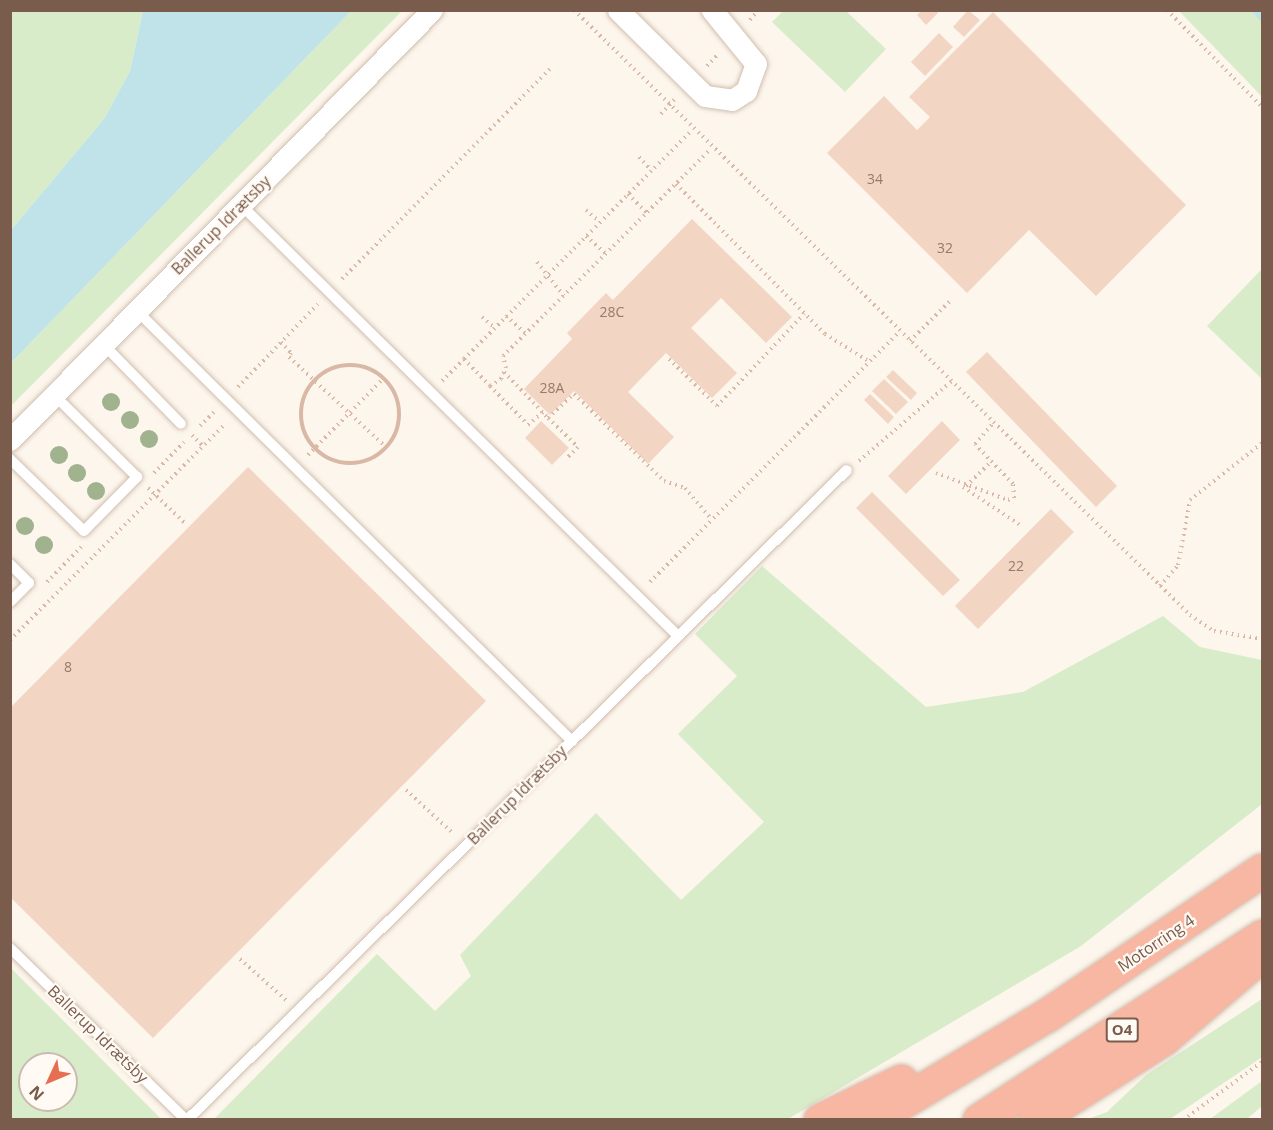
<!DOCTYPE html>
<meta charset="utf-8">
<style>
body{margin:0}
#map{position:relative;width:1273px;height:1130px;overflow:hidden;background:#fdf6ec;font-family:"Open Sans",sans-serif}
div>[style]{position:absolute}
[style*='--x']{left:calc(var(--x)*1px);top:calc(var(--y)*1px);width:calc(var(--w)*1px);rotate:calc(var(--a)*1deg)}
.green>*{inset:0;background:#d8ecc9}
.water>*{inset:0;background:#bfe3e8}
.stream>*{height:8px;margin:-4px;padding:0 4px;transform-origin:4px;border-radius:4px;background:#bfe3e8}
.building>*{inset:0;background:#f3d5c3}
.path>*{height:4px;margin-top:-2px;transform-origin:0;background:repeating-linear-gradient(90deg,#d9b8a5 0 1.5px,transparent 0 6px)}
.path>.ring{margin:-2px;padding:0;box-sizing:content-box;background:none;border:4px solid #d9b8a5;border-radius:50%}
.roads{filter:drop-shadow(0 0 2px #d1beb0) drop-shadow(0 0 2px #d1beb0)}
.lane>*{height:10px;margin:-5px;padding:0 5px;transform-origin:5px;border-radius:5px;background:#fff}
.street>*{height:21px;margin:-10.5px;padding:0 10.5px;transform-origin:10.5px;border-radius:10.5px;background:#fff}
.highway>*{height:33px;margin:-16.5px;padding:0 16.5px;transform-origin:16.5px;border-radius:16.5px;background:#f7b7a3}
.trees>*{width:18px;height:18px;margin:-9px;border-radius:50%;background:#a0b28e}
span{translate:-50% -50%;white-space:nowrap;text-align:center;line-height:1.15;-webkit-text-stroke:4.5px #fffaf3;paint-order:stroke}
.number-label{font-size:14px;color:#987a6a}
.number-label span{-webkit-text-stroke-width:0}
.shield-label span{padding:2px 4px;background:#fffaf3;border:2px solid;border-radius:4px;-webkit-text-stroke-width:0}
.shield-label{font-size:15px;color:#7a5c4d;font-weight:700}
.street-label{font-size:16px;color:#7a5c4d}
.frame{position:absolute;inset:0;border:12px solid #7a5c4d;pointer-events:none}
.north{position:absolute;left:18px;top:1052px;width:60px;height:60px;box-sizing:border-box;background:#fffaf3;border:2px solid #cabbb1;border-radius:50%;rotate:226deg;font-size:16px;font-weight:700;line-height:24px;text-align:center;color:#7a5c4d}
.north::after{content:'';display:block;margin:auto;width:21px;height:27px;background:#e76f51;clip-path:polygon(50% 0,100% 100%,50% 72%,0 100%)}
</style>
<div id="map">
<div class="green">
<i style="clip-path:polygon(11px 11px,143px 11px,130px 71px,104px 119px,11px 230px)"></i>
<i style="clip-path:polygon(351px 11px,402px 11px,11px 406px,11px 363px)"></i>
<i style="clip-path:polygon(783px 11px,846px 11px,886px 49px,845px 92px,772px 22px)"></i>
<i style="clip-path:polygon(1179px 11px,1262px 11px,1262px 97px,1248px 82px)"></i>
<i style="clip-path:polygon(1262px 269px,1262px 379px,1207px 326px)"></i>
<i style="clip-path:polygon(762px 566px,926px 707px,1023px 692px,1163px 616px,1200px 647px,1262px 660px,1262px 804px,1081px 946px,788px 1119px,214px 1119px,377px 954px,435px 1011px,471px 976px,460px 955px,596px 813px,681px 900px,764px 822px,678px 734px,737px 676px,695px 634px)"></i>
<i style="clip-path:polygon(evenodd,11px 968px,161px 1119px,11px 1119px,11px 968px,30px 1064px,66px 1064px,66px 1100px,30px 1100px,30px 1064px)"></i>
<i style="clip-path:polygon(1262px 999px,1262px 1057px,1246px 1068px,1170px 1119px,1088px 1119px,1107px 1112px,1146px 1075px)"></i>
<i style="clip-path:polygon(1262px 1081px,1262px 1106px,1247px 1119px,1210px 1119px)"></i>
</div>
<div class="water">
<i style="clip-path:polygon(143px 11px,351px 11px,11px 363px,11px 230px,104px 119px,130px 71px)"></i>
</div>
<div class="stream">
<i style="--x:1256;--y:10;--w:9;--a:49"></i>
</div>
<div class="building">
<i style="clip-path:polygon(922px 10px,936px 10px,938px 13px,926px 25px,917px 15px)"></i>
<i style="clip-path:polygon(968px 10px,980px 20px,964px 37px,953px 27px)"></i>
<i style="clip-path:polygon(993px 12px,1186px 205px,1096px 296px,1029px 230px,967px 293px,827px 153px,884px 96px,917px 130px,930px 117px,909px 97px)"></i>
<i style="clip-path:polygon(939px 33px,953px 47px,925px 76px,911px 62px)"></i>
<i style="clip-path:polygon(692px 219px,792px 317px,766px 343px,721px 298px,691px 328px,737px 373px,712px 398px,666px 353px,628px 392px,674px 437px,648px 464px,574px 391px,550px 415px,524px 389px,572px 339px,567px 333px,606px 293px,613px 300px)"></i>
<i style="clip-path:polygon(987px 352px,1117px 486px,1096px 507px,966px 372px)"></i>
<i style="clip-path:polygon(893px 370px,917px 393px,911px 400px,886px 377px)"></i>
<i style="clip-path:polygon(884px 379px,908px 402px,896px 414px,872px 391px)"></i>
<i style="clip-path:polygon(870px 394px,894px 417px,888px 424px,864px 400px)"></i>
<i style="clip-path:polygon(541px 421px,569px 448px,552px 465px,525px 438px)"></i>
<i style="clip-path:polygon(942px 421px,960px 440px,906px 494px,888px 476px)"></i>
<i style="clip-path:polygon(248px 467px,486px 701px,153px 1038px,10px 897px,10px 708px)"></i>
<i style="clip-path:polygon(872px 492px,960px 580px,943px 596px,856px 508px)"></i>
<i style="clip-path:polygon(1051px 509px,1074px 532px,978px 629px,955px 606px)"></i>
</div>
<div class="path">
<i style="--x:574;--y:10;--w:863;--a:44.48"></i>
<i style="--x:1190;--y:615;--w:29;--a:34"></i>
<i style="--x:1214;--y:631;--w:49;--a:9.5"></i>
<i style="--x:1167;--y:10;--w:136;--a:45.6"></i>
<i style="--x:750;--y:20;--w:13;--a:-51"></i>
<i style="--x:707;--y:66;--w:16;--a:-47"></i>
<i style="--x:661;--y:114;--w:21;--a:-47"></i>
<i style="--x:639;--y:157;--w:18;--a:47"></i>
<i style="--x:676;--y:184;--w:211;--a:45.2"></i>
<i style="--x:825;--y:334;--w:53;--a:31.9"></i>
<i style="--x:628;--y:194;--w:27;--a:45"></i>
<i style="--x:586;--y:210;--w:18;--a:41"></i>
<i style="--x:586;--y:236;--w:27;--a:42"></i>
<i style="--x:537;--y:262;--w:43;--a:51.5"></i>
<i style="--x:342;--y:279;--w:296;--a:-45.3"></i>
<i style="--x:506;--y:316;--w:27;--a:42"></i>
<i style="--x:482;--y:317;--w:17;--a:40"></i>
<i style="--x:910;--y:341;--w:59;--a:-45"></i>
<i style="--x:281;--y:342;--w:15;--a:48"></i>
<i style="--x:291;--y:353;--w:4;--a:117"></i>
<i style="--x:289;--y:357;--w:132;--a:42.9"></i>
<i style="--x:464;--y:359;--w:323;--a:-45.1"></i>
<i style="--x:669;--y:359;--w:67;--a:44.4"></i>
<i style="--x:717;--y:406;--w:127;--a:-46.6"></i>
<i class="ring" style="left:301px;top:365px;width:94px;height:94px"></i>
<i style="--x:504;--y:372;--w:64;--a:46.3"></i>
<i style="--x:548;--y:418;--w:35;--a:-43"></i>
<i style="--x:574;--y:394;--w:125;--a:44"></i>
<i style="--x:664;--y:481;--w:22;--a:18"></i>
<i style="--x:685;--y:488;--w:42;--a:49.8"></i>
<i style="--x:442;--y:381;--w:31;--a:-45"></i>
<i style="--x:464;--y:359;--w:37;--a:46"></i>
<i style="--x:490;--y:386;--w:13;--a:-32"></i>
<i style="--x:501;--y:379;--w:12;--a:-66"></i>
<i style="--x:506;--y:368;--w:12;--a:-104"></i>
<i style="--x:503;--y:356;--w:293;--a:-44.9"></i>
<i style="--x:490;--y:386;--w:54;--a:45.7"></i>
<i style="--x:528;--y:425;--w:20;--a:-41"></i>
<i style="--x:238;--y:387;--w:115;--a:-46.1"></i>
<i style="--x:548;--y:418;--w:42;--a:44"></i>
<i style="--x:578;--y:447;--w:14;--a:135"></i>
<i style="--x:200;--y:426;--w:20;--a:-45"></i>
<i style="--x:192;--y:435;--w:16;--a:45"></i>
<i style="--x:308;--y:455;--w:110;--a:-45.4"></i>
<i style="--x:859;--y:461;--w:123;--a:-40.7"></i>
<i style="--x:154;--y:473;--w:43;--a:-45.9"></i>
<i style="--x:936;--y:473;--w:77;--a:20.6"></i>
<i style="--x:1008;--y:500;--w:6;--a:-18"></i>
<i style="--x:1014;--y:498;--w:14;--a:-94"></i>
<i style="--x:1013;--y:484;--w:55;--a:-133.5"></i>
<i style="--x:975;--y:444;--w:29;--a:-49"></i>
<i style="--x:966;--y:486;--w:36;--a:-44"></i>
<i style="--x:963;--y:487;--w:69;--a:33.7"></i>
<i style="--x:148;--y:488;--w:52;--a:43.5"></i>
<i style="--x:47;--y:582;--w:49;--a:-45.8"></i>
<i style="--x:650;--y:582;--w:354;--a:-45.1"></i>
<i style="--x:1160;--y:586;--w:28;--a:-49"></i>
<i style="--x:1178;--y:565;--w:66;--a:-79.5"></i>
<i style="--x:1190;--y:500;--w:92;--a:-38.4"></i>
<i style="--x:10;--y:640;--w:305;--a:-45.1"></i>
<i style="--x:406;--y:790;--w:65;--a:42.5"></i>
<i style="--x:240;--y:959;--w:62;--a:41.7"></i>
<i style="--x:1183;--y:1120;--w:98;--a:-36.3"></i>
</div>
<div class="roads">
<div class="lane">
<i style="--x:241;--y:205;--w:614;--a:44.6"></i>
<i style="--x:137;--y:311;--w:612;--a:44.67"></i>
<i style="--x:104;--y:345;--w:110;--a:45.7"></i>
<i style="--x:10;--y:459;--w:103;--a:44.2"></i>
<i style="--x:84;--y:531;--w:76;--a:-45.5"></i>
<i style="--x:137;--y:477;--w:117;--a:-135.3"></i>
<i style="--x:10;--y:564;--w:27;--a:45"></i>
<i style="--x:29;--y:583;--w:27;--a:135"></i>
<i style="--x:10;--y:948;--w:246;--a:44.3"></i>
<i style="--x:187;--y:1120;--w:926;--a:-44.56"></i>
</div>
<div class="street">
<i style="--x:618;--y:10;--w:122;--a:44.7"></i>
<i style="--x:705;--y:96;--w:27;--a:8"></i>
<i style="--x:732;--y:100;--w:17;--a:-33"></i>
<i style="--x:746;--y:91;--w:29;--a:-70"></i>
<i style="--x:756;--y:64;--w:70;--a:-129.2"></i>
<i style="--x:10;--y:440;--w:602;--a:-45.54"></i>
</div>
<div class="highway">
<i style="--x:820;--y:1120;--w:90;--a:-25.7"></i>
<i style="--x:872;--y:1120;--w:204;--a:-31"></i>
<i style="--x:1047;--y:1015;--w:259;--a:-34"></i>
<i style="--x:979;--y:1120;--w:338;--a:-33"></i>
<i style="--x:1035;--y:1120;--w:153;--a:-32.4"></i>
<i style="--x:1164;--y:1038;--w:125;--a:-40.5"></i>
</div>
</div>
<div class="trees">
<i style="left:111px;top:402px"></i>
<i style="left:130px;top:420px"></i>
<i style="left:149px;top:439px"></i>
<i style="left:59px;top:455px"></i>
<i style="left:77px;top:473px"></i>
<i style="left:96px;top:491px"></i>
<i style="left:25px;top:526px"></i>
<i style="left:44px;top:545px"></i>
</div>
<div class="number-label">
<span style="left:875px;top:179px">34</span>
<span style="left:945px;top:248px">32</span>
<span style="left:612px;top:312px">28C</span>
<span style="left:552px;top:388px">28A</span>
<span style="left:1016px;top:566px">22</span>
<span style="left:68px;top:667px">8</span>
</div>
<div class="shield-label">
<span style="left:1122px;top:1030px">O4</span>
</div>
<div class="street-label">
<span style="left:221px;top:225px;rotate:-45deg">Ballerup Idrætsby</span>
<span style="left:517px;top:795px;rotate:-45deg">Ballerup Idrætsby</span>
<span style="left:1156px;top:943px;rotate:-34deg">Motorring 4</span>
<span style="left:98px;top:1034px;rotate:44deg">Ballerup Idrætsby</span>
</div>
<div class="frame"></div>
<div class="north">N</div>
</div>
